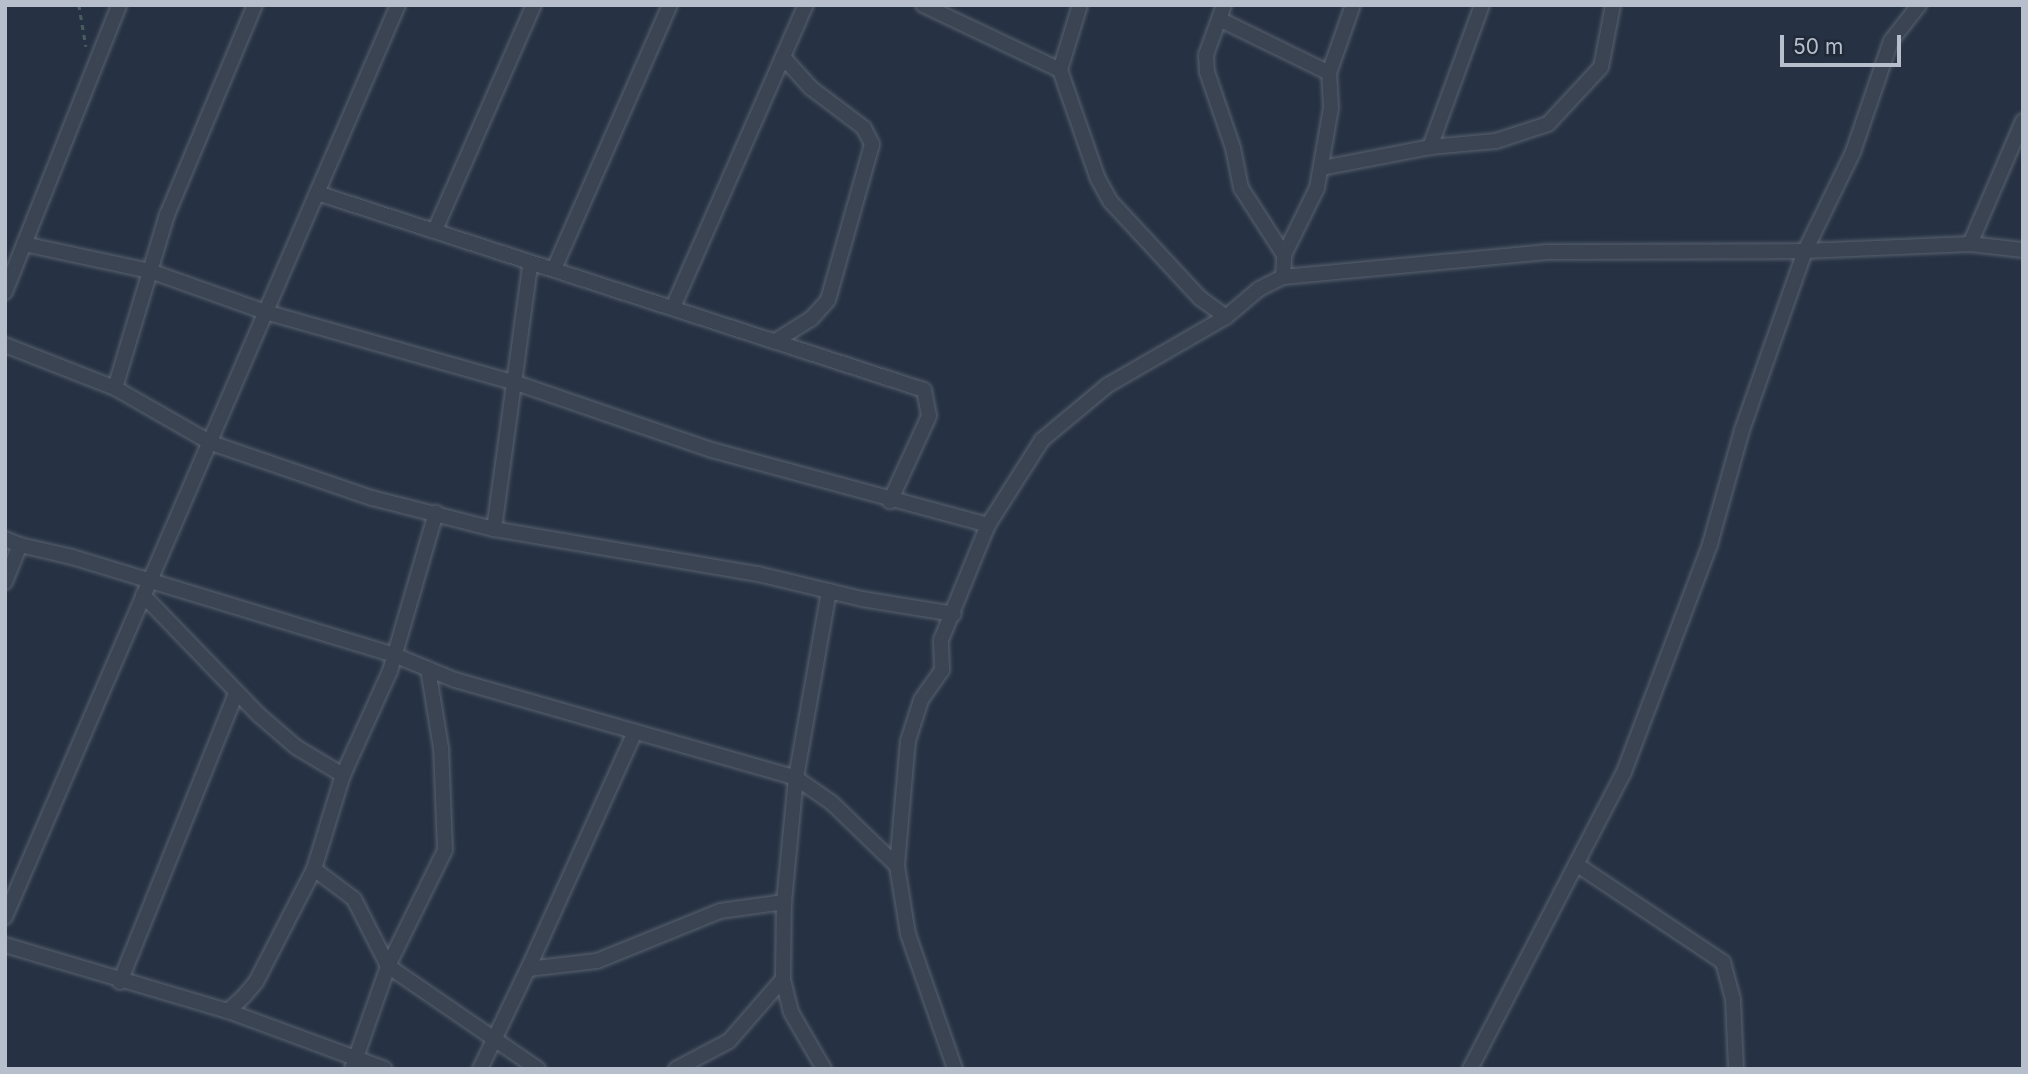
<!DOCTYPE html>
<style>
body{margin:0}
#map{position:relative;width:2028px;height:1074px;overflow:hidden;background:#263243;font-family:Inter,sans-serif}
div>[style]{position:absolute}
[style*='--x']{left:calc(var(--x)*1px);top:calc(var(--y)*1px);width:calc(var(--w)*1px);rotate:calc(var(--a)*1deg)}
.path>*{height:2.5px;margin-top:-1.25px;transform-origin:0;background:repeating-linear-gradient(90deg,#475d60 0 5px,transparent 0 10px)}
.roads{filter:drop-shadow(0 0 2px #596270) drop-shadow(0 0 2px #596270)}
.street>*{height:14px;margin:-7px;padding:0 7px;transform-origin:7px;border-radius:7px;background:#3b4452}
span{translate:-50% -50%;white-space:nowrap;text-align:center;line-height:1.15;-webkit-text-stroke:7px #1f2938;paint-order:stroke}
.frame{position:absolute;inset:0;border:7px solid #b8bfcc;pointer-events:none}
.scale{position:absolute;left:1780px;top:35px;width:121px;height:32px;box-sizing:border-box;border:4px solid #b8bfcc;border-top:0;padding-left:9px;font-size:21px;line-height:24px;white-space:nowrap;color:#b8bfcc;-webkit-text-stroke:5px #1f2938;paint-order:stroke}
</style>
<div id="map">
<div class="path">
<i style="--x:79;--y:5;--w:42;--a:80.3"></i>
</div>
<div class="roads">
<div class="street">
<i style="--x:923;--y:5;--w:152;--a:25.4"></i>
<i style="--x:1080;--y:5;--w:68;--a:107.1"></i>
<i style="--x:1060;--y:70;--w:115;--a:70.8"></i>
<i style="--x:1098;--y:179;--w:26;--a:61"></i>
<i style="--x:1111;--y:202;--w:131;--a:47.2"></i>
<i style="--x:1200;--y:298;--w:32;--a:36"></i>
<i style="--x:1224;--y:5;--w:53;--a:109.8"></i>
<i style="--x:1206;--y:55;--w:17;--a:87"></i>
<i style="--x:1207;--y:72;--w:80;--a:71.1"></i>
<i style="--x:1233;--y:148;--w:41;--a:78.7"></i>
<i style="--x:1241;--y:188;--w:80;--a:57.3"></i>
<i style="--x:1221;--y:20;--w:120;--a:26.1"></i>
<i style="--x:1430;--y:147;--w:151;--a:-69.9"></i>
<i style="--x:1322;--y:168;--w:110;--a:-11"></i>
<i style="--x:1430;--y:147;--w:66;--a:-5.2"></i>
<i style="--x:1496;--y:141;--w:55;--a:-18.1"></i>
<i style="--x:1548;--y:124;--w:78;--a:-47.1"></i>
<i style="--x:1601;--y:67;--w:63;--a:-79"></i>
<i style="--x:317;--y:193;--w:638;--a:17.98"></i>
<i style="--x:924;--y:390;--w:26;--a:79"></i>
<i style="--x:929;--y:416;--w:94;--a:114.6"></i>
<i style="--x:435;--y:230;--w:246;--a:-66.3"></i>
<i style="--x:24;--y:244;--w:129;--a:12.1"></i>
<i style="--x:150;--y:271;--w:122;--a:19.6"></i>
<i style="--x:265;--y:312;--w:261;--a:15.8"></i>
<i style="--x:516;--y:383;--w:207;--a:18.9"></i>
<i style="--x:712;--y:450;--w:286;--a:15.2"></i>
<i style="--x:1970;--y:244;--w:134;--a:-66.7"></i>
<i style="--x:554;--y:269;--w:288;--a:-66.3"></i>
<i style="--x:1283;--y:277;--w:22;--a:-87"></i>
<i style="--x:1284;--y:255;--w:75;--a:-63.8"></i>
<i style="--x:1317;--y:188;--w:81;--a:-80.1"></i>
<i style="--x:1331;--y:108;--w:35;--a:-93"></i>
<i style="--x:1329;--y:73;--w:72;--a:-70.6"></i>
<i style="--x:5;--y:292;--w:309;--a:-68.3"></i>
<i style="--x:674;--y:305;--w:328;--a:-66.3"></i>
<i style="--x:777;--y:340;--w:40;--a:-32"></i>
<i style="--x:811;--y:319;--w:25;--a:-48"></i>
<i style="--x:828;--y:300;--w:162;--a:-74.2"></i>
<i style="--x:872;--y:144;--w:18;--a:-117"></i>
<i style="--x:864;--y:128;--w:66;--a:-143"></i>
<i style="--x:811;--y:88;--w:42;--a:-132.1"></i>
<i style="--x:5;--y:345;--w:118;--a:21.4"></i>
<i style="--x:115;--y:388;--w:111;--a:29.8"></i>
<i style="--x:211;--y:443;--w:170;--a:18.9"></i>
<i style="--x:372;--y:498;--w:126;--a:14.3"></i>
<i style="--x:494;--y:529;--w:268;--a:9.7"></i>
<i style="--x:758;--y:574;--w:107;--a:13.5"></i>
<i style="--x:862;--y:599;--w:93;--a:9.3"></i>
<i style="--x:115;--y:388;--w:181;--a:-73.3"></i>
<i style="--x:167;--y:215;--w:228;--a:-67.3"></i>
<i style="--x:494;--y:529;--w:266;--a:-82.2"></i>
<i style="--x:5;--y:539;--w:16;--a:22"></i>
<i style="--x:5;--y:582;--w:40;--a:-68"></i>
<i style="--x:20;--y:545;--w:53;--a:13"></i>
<i style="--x:72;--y:557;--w:337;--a:16.9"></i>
<i style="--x:394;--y:655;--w:66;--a:22.3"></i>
<i style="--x:455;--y:680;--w:355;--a:16"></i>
<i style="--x:796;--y:778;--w:44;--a:34.8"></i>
<i style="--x:832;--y:803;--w:91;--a:44.1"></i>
<i style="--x:143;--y:595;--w:167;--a:46"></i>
<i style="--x:259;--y:715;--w:49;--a:40.9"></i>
<i style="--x:296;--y:747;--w:55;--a:30.8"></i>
<i style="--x:1576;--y:864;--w:177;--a:33.7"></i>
<i style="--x:1723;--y:962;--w:39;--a:75"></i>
<i style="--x:1733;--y:1000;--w:69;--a:87.5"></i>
<i style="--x:314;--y:869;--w:50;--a:36.9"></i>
<i style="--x:354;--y:899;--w:75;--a:63.1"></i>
<i style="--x:388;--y:966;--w:182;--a:34.5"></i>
<i style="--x:5;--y:917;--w:993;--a:-66.69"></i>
<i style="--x:5;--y:945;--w:233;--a:16.5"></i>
<i style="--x:228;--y:1011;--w:23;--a:-43"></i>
<i style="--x:245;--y:995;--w:17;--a:-50"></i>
<i style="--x:256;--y:982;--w:127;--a:-62.8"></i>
<i style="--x:314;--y:869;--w:98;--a:-72.9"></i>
<i style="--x:343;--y:775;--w:114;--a:-65.7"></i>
<i style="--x:390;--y:671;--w:165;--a:-73.8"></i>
<i style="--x:528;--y:969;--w:258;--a:-65.7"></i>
<i style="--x:120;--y:982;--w:311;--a:-68.1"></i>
<i style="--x:228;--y:1011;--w:167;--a:20.3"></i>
<i style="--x:352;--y:1069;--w:109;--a:-70.7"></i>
<i style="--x:388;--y:966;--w:129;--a:-63.8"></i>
<i style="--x:445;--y:850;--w:102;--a:-92.2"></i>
<i style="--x:441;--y:748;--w:80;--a:-99.3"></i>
<i style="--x:480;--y:1069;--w:111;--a:-64.4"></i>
<i style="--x:528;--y:969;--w:69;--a:-6.6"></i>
<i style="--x:597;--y:961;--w:133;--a:-22.1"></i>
<i style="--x:720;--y:911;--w:65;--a:-8"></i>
<i style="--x:676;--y:1069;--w:60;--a:-27.8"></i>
<i style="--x:729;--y:1041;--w:82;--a:-48.9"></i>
<i style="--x:824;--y:1069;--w:66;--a:-120.1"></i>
<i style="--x:791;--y:1012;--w:34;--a:-104"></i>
<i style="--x:783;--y:979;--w:77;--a:-89.3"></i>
<i style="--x:784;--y:902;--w:125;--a:-84.5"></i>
<i style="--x:796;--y:778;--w:190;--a:-80"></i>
<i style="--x:955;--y:1069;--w:143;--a:-109.2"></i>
<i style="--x:908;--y:934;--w:69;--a:-99.2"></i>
<i style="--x:897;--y:866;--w:125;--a:-85"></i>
<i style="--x:908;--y:741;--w:43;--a:-72.4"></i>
<i style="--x:921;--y:700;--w:37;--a:-55"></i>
<i style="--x:942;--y:670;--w:30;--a:-92"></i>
<i style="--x:941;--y:640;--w:124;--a:-67.8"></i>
<i style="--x:988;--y:525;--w:101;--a:-57.6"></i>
<i style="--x:1042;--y:440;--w:86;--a:-39.8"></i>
<i style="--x:1108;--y:385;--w:136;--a:-30"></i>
<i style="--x:1226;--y:317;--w:43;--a:-40.3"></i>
<i style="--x:1259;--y:289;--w:27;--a:-27"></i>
<i style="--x:1283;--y:277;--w:266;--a:-5.4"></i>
<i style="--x:1548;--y:252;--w:257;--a:-0.2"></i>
<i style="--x:1805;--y:251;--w:165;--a:-2.4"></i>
<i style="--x:1970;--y:244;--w:53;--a:6.5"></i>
<i style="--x:1470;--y:1069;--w:335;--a:-62.6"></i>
<i style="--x:1624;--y:772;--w:244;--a:-69.3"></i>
<i style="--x:1710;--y:544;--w:118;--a:-74.3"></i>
<i style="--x:1742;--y:430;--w:190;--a:-70.6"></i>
<i style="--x:1805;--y:251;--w:110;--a:-64.1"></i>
<i style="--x:1853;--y:152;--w:117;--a:-71.1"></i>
<i style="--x:1891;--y:41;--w:46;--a:-52.1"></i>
</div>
</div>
<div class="frame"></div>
<div class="scale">50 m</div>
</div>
